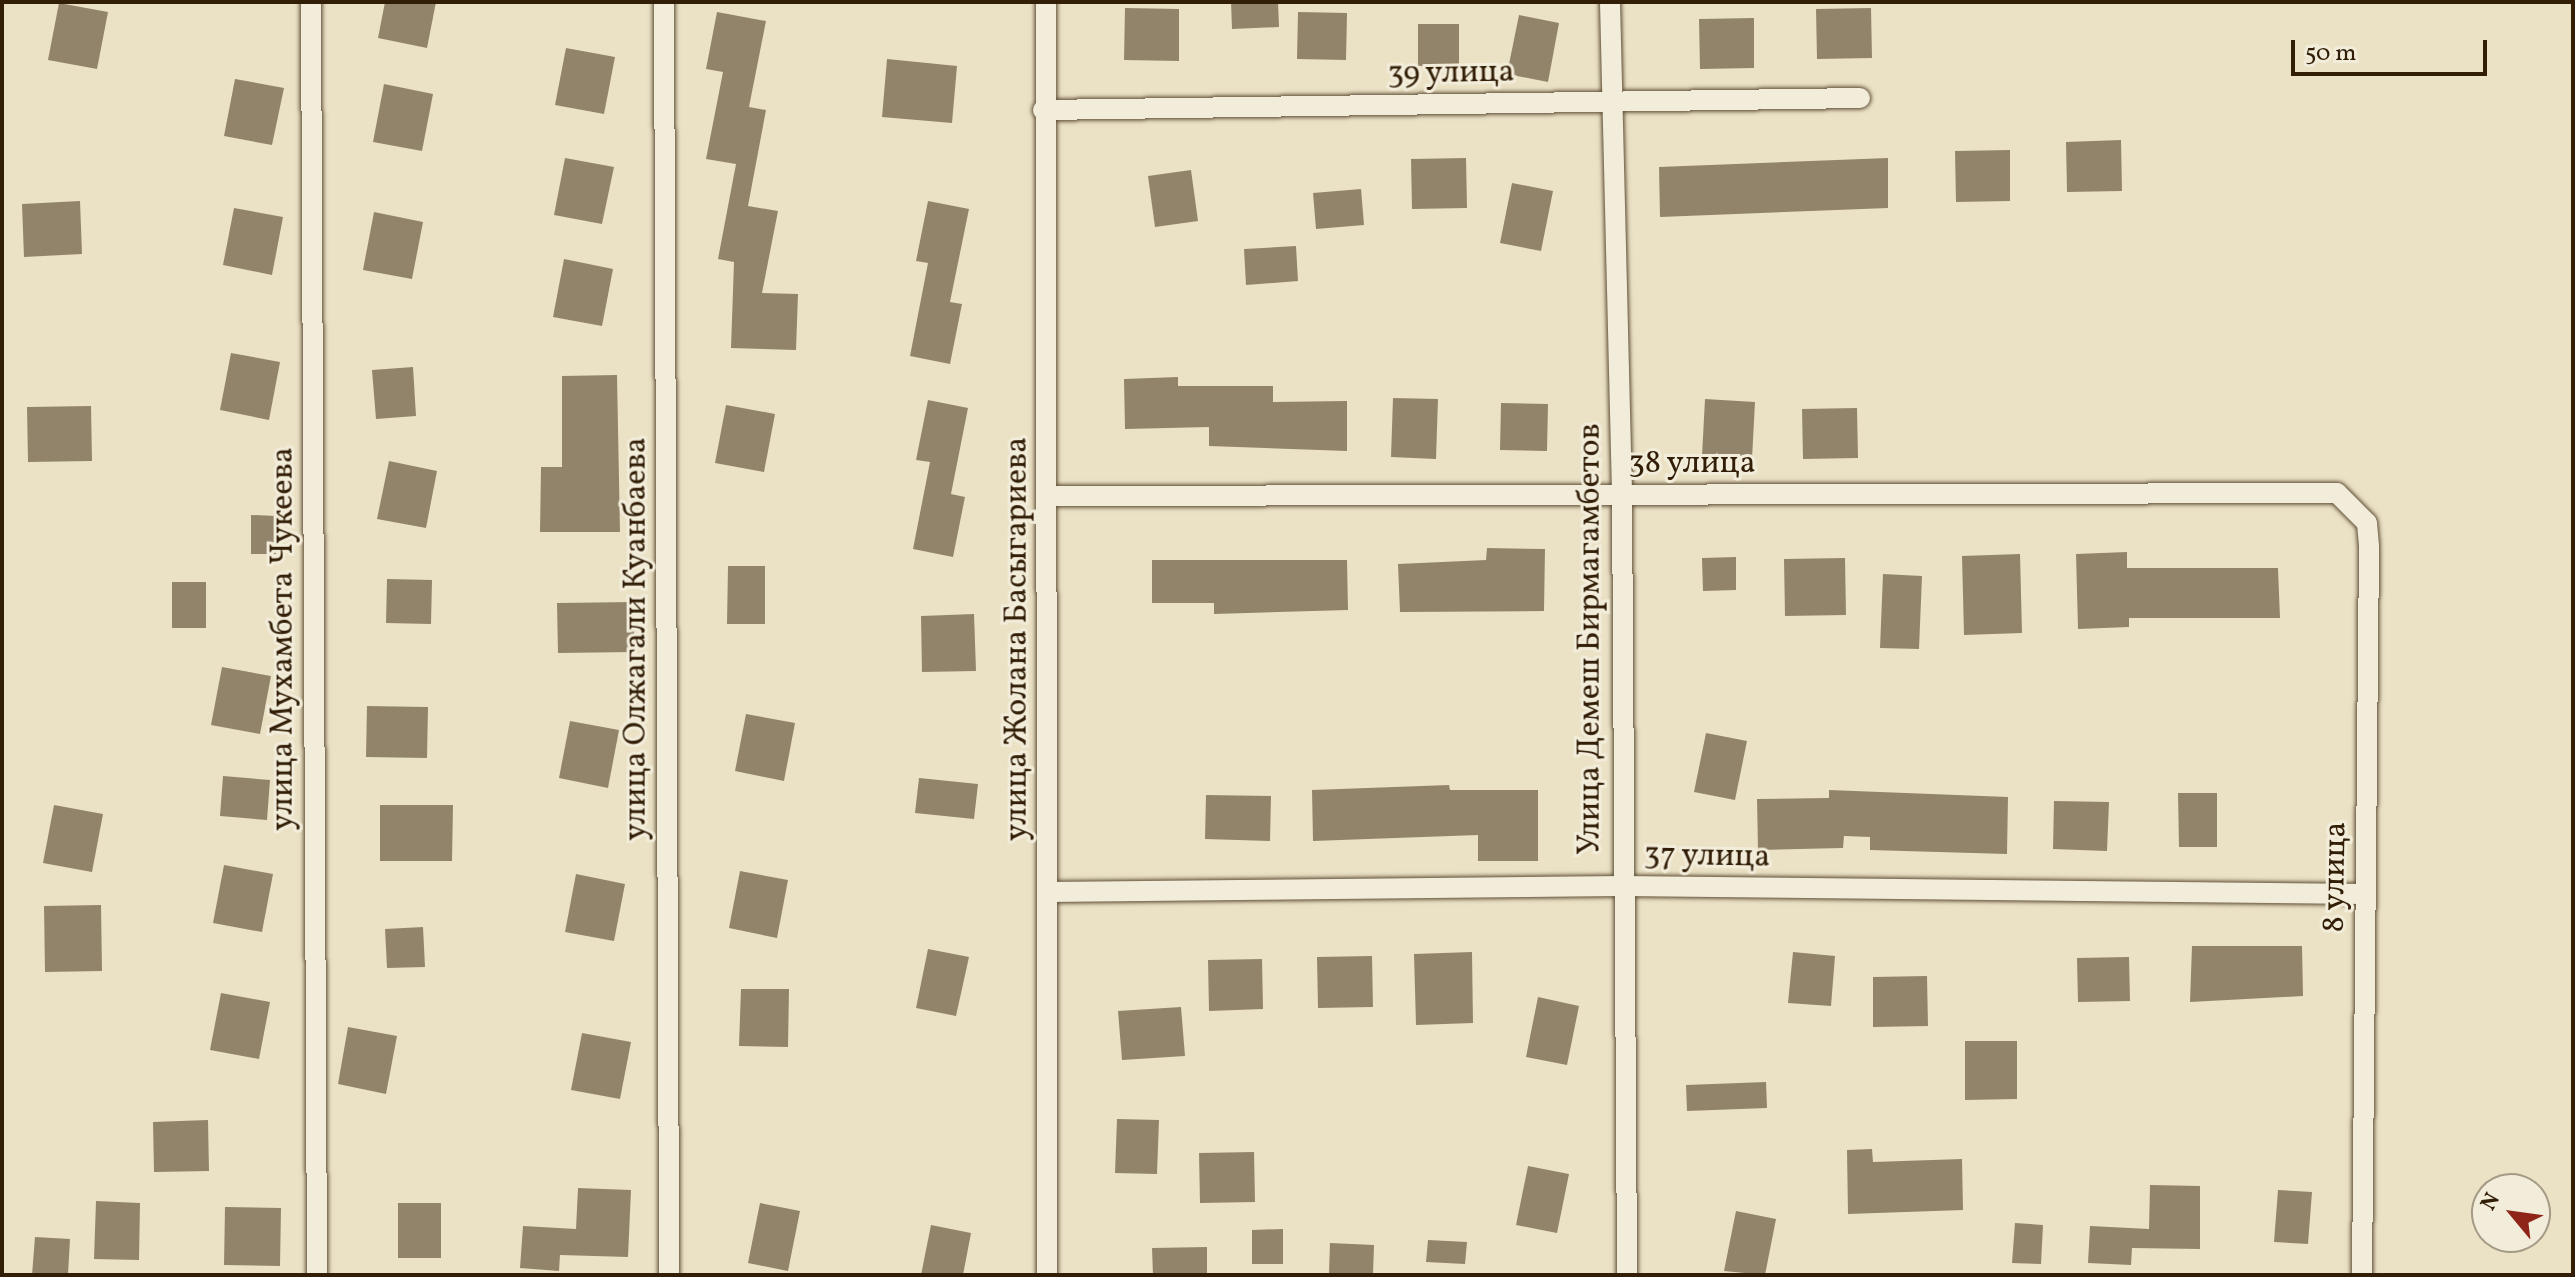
<!DOCTYPE html>
<meta charset="utf-8">
<style>
body{margin:0}
#map{position:relative;width:2575px;height:1277px;overflow:hidden;background:#ebe2c6;font-family:Vollkorn,serif}
div>[style]{position:absolute}
[style*='--x']{left:calc(var(--x)*1px);top:calc(var(--y)*1px);width:calc(var(--w)*1px);rotate:calc(var(--a)*1deg)}
.building>*{inset:0;background:#92846a}
.roads{filter:drop-shadow(0 0 2px #604f36) drop-shadow(0 0 2px #604f36)}
.street>*{height:20px;margin:-10px;padding:0 10px;transform-origin:10px;border-radius:10px;background:#f2ecda}
span{translate:-50% -50%;white-space:nowrap;text-align:center;line-height:1.15;-webkit-text-stroke:6px #f2ecda;paint-order:stroke}
.street-label{font-size:32px;color:#321e06}
.frame{position:absolute;inset:0;border:4px solid #321e06;pointer-events:none}
.north{position:absolute;left:2471px;top:1173px;width:80px;height:80px;box-sizing:border-box;background:#f2ecda;border:2px solid #a59a85;border-radius:50%;rotate:299deg;font-size:22px;font-weight:700;line-height:32px;text-align:center;color:#321e06}
.north::after{content:'';display:block;margin:auto;width:28px;height:36px;background:#8f2418;clip-path:polygon(50% 0,100% 100%,50% 72%,0 100%)}
.scale{position:absolute;left:2291px;top:40px;width:196px;height:36px;box-sizing:border-box;border:4px solid #321e06;border-top:0;padding-left:10px;font-size:24px;line-height:28px;white-space:nowrap;color:#321e06;-webkit-text-stroke:6px #f2ecda;paint-order:stroke}
</style>
<div id="map">
<div class="building">
<i style="clip-path:polygon(385px 2px,436px 2px,427px 48px,378px 38px)"></i>
<i style="clip-path:polygon(1231px 2px,1278px 2px,1279px 27px,1232px 29px)"></i>
<i style="clip-path:polygon(59px 3px,108px 12px,97px 69px,48px 60px)"></i>
<i style="clip-path:polygon(1125px 8px,1179px 9px,1179px 61px,1124px 60px)"></i>
<i style="clip-path:polygon(1871px 8px,1872px 58px,1817px 59px,1816px 9px)"></i>
<i style="clip-path:polygon(717px 12px,766px 21px,749px 107px,766px 110px,748px 206px,778px 211px,762px 293px,798px 294px,796px 350px,731px 348px,734px 262px,718px 259px,736px 164px,706px 159px,723px 72px,706px 69px)"></i>
<i style="clip-path:polygon(1298px 12px,1347px 13px,1346px 60px,1297px 59px)"></i>
<i style="clip-path:polygon(1519px 15px,1559px 23px,1548px 82px,1507px 74px)"></i>
<i style="clip-path:polygon(1754px 18px,1754px 68px,1700px 69px,1699px 19px)"></i>
<i style="clip-path:polygon(1418px 24px,1459px 24px,1459px 65px,1418px 66px)"></i>
<i style="clip-path:polygon(566px 48px,615px 57px,604px 114px,555px 105px)"></i>
<i style="clip-path:polygon(887px 59px,957px 66px,952px 123px,882px 117px)"></i>
<i style="clip-path:polygon(235px 79px,284px 88px,272px 145px,224px 136px)"></i>
<i style="clip-path:polygon(384px 84px,433px 94px,422px 151px,373px 142px)"></i>
<i style="clip-path:polygon(2121px 140px,2122px 191px,2067px 192px,2066px 142px)"></i>
<i style="clip-path:polygon(2010px 150px,2010px 201px,1956px 202px,1955px 151px)"></i>
<i style="clip-path:polygon(565px 158px,614px 167px,602px 224px,554px 215px)"></i>
<i style="clip-path:polygon(1466px 158px,1467px 208px,1412px 209px,1411px 159px)"></i>
<i style="clip-path:polygon(1888px 158px,1888px 208px,1660px 217px,1659px 167px)"></i>
<i style="clip-path:polygon(1191px 170px,1198px 221px,1155px 227px,1148px 176px)"></i>
<i style="clip-path:polygon(1512px 183px,1553px 191px,1541px 251px,1500px 243px)"></i>
<i style="clip-path:polygon(1361px 189px,1364px 225px,1316px 229px,1313px 193px)"></i>
<i style="clip-path:polygon(80px 201px,82px 254px,24px 257px,22px 204px)"></i>
<i style="clip-path:polygon(928px 201px,969px 209px,950px 302px,962px 304px,950px 364px,910px 356px,928px 263px,916px 261px)"></i>
<i style="clip-path:polygon(234px 208px,283px 217px,272px 275px,223px 265px)"></i>
<i style="clip-path:polygon(374px 212px,423px 222px,412px 279px,363px 270px)"></i>
<i style="clip-path:polygon(1296px 246px,1298px 281px,1246px 285px,1244px 249px)"></i>
<i style="clip-path:polygon(564px 259px,613px 269px,602px 326px,553px 317px)"></i>
<i style="clip-path:polygon(231px 353px,280px 362px,269px 420px,220px 410px)"></i>
<i style="clip-path:polygon(413px 367px,416px 416px,376px 419px,372px 370px)"></i>
<i style="clip-path:polygon(617px 375px,620px 532px,540px 532px,541px 467px,562px 467px,562px 376px)"></i>
<i style="clip-path:polygon(1178px 377px,1178px 386px,1273px 386px,1273px 402px,1347px 401px,1347px 451px,1209px 446px,1209px 427px,1125px 429px,1124px 379px)"></i>
<i style="clip-path:polygon(1393px 398px,1438px 399px,1436px 459px,1391px 457px)"></i>
<i style="clip-path:polygon(1705px 399px,1755px 402px,1752px 459px,1702px 456px)"></i>
<i style="clip-path:polygon(928px 400px,968px 408px,951px 494px,965px 497px,953px 557px,913px 549px,930px 462px,916px 460px)"></i>
<i style="clip-path:polygon(1501px 403px,1548px 404px,1547px 451px,1500px 450px)"></i>
<i style="clip-path:polygon(726px 405px,775px 414px,764px 472px,715px 463px)"></i>
<i style="clip-path:polygon(91px 406px,92px 461px,28px 462px,27px 407px)"></i>
<i style="clip-path:polygon(1857px 408px,1858px 458px,1803px 459px,1802px 409px)"></i>
<i style="clip-path:polygon(389px 461px,437px 471px,426px 528px,377px 519px)"></i>
<i style="clip-path:polygon(251px 515px,277px 516px,276px 554px,251px 554px)"></i>
<i style="clip-path:polygon(1487px 548px,1545px 549px,1544px 611px,1400px 612px,1398px 564px,1486px 560px)"></i>
<i style="clip-path:polygon(2127px 552px,2127px 568px,2278px 568px,2280px 618px,2129px 618px,2129px 627px,2078px 629px,2076px 554px)"></i>
<i style="clip-path:polygon(2020px 554px,2022px 633px,1964px 635px,1962px 556px)"></i>
<i style="clip-path:polygon(1736px 557px,1736px 590px,1703px 591px,1702px 558px)"></i>
<i style="clip-path:polygon(1845px 558px,1846px 615px,1785px 616px,1784px 559px)"></i>
<i style="clip-path:polygon(1152px 560px,1347px 560px,1348px 610px,1214px 614px,1214px 603px,1152px 603px)"></i>
<i style="clip-path:polygon(728px 566px,765px 566px,765px 624px,727px 624px)"></i>
<i style="clip-path:polygon(1883px 574px,1922px 576px,1919px 649px,1880px 648px)"></i>
<i style="clip-path:polygon(387px 579px,432px 580px,431px 624px,386px 623px)"></i>
<i style="clip-path:polygon(172px 582px,206px 582px,206px 628px,172px 628px)"></i>
<i style="clip-path:polygon(634px 602px,634px 652px,558px 653px,557px 603px)"></i>
<i style="clip-path:polygon(974px 614px,976px 671px,922px 672px,921px 616px)"></i>
<i style="clip-path:polygon(222px 667px,271px 676px,260px 734px,211px 725px)"></i>
<i style="clip-path:polygon(367px 706px,428px 707px,427px 758px,366px 757px)"></i>
<i style="clip-path:polygon(746px 714px,795px 723px,784px 781px,735px 771px)"></i>
<i style="clip-path:polygon(570px 721px,619px 730px,608px 788px,559px 778px)"></i>
<i style="clip-path:polygon(1706px 733px,1747px 741px,1735px 800px,1694px 792px)"></i>
<i style="clip-path:polygon(223px 776px,270px 780px,267px 820px,220px 816px)"></i>
<i style="clip-path:polygon(919px 778px,978px 784px,974px 819px,915px 813px)"></i>
<i style="clip-path:polygon(1449px 785px,1450px 790px,1538px 790px,1538px 861px,1478px 861px,1478px 835px,1313px 841px,1312px 790px)"></i>
<i style="clip-path:polygon(1829px 790px,2008px 797px,2007px 854px,1870px 850px,1870px 837px,1844px 836px,1843px 848px,1758px 850px,1757px 799px,1829px 798px)"></i>
<i style="clip-path:polygon(2178px 793px,2217px 793px,2217px 847px,2179px 847px)"></i>
<i style="clip-path:polygon(1206px 795px,1271px 796px,1270px 841px,1205px 839px)"></i>
<i style="clip-path:polygon(2054px 801px,2109px 802px,2107px 851px,2053px 849px)"></i>
<i style="clip-path:polygon(54px 805px,103px 814px,92px 872px,43px 863px)"></i>
<i style="clip-path:polygon(380px 805px,453px 805px,452px 861px,380px 861px)"></i>
<i style="clip-path:polygon(224px 865px,273px 874px,262px 932px,213px 923px)"></i>
<i style="clip-path:polygon(740px 871px,788px 880px,777px 938px,729px 928px)"></i>
<i style="clip-path:polygon(576px 874px,625px 884px,614px 941px,565px 932px)"></i>
<i style="clip-path:polygon(101px 905px,102px 971px,45px 972px,44px 906px)"></i>
<i style="clip-path:polygon(423px 927px,425px 967px,387px 968px,385px 929px)"></i>
<i style="clip-path:polygon(2192px 946px,2302px 946px,2303px 996px,2190px 1002px)"></i>
<i style="clip-path:polygon(928px 949px,969px 957px,956px 1016px,916px 1008px)"></i>
<i style="clip-path:polygon(1472px 952px,1473px 1023px,1416px 1025px,1414px 954px)"></i>
<i style="clip-path:polygon(1793px 952px,1835px 956px,1831px 1006px,1788px 1003px)"></i>
<i style="clip-path:polygon(1372px 956px,1373px 1007px,1318px 1008px,1317px 957px)"></i>
<i style="clip-path:polygon(2129px 957px,2130px 1001px,2078px 1002px,2077px 958px)"></i>
<i style="clip-path:polygon(1262px 959px,1263px 1009px,1209px 1011px,1208px 960px)"></i>
<i style="clip-path:polygon(1927px 976px,1928px 1026px,1873px 1027px,1873px 977px)"></i>
<i style="clip-path:polygon(741px 989px,789px 989px,788px 1047px,739px 1046px)"></i>
<i style="clip-path:polygon(221px 993px,270px 1002px,259px 1059px,210px 1050px)"></i>
<i style="clip-path:polygon(1538px 997px,1579px 1006px,1567px 1065px,1526px 1057px)"></i>
<i style="clip-path:polygon(1181px 1007px,1185px 1056px,1122px 1060px,1118px 1011px)"></i>
<i style="clip-path:polygon(348px 1027px,397px 1036px,386px 1094px,338px 1084px)"></i>
<i style="clip-path:polygon(582px 1033px,631px 1042px,620px 1099px,571px 1090px)"></i>
<i style="clip-path:polygon(1965px 1041px,2017px 1041px,2017px 1099px,1965px 1100px)"></i>
<i style="clip-path:polygon(1766px 1082px,1767px 1108px,1687px 1111px,1686px 1085px)"></i>
<i style="clip-path:polygon(1117px 1119px,1159px 1120px,1157px 1174px,1115px 1173px)"></i>
<i style="clip-path:polygon(208px 1120px,209px 1171px,154px 1172px,153px 1122px)"></i>
<i style="clip-path:polygon(1872px 1149px,1873px 1162px,1962px 1159px,1963px 1210px,1848px 1214px,1847px 1150px)"></i>
<i style="clip-path:polygon(1254px 1152px,1255px 1202px,1200px 1203px,1199px 1153px)"></i>
<i style="clip-path:polygon(1528px 1166px,1569px 1174px,1557px 1233px,1516px 1225px)"></i>
<i style="clip-path:polygon(2150px 1185px,2200px 1186px,2200px 1249px,2132px 1248px,2131px 1265px,2088px 1263px,2090px 1226px,2149px 1229px)"></i>
<i style="clip-path:polygon(578px 1188px,631px 1190px,628px 1257px,560px 1255px,559px 1271px,520px 1268px,523px 1226px,576px 1229px)"></i>
<i style="clip-path:polygon(2278px 1190px,2312px 1192px,2308px 1244px,2274px 1242px)"></i>
<i style="clip-path:polygon(96px 1201px,140px 1203px,139px 1260px,94px 1259px)"></i>
<i style="clip-path:polygon(398px 1203px,441px 1203px,441px 1258px,398px 1258px)"></i>
<i style="clip-path:polygon(760px 1203px,800px 1211px,788px 1271px,748px 1263px)"></i>
<i style="clip-path:polygon(225px 1207px,281px 1208px,280px 1266px,224px 1265px)"></i>
<i style="clip-path:polygon(1736px 1211px,1776px 1219px,1765px 1275px,1724px 1271px)"></i>
<i style="clip-path:polygon(2015px 1223px,2043px 1225px,2041px 1264px,2012px 1263px)"></i>
<i style="clip-path:polygon(931px 1225px,971px 1233px,963px 1275px,921px 1275px)"></i>
<i style="clip-path:polygon(1283px 1229px,1283px 1264px,1252px 1264px,1252px 1230px)"></i>
<i style="clip-path:polygon(35px 1237px,70px 1239px,68px 1275px,32px 1275px)"></i>
<i style="clip-path:polygon(1428px 1240px,1467px 1242px,1465px 1264px,1426px 1262px)"></i>
<i style="clip-path:polygon(1330px 1243px,1374px 1245px,1373px 1275px,1329px 1273px)"></i>
<i style="clip-path:polygon(1207px 1247px,1207px 1275px,1153px 1275px,1152px 1248px)"></i>
</div>
<div class="roads">
<div class="street">
<i style="--x:311;--y:2;--w:1273;--a:89.73"></i>
<i style="--x:664;--y:2;--w:1273;--a:89.77"></i>
<i style="--x:1046;--y:2;--w:1273;--a:89.95"></i>
<i style="--x:1610;--y:2;--w:492;--a:88.6"></i>
<i style="--x:1622;--y:494;--w:781;--a:89.63"></i>
<i style="--x:1043;--y:110;--w:817;--a:-0.84"></i>
<i style="--x:1048;--y:496;--w:1289;--a:-0.13"></i>
<i style="--x:2337;--y:493;--w:42;--a:45"></i>
<i style="--x:2367;--y:523;--w:24;--a:85"></i>
<i style="--x:2369;--y:547;--w:728;--a:90.55"></i>
<i style="--x:1049;--y:892;--w:573;--a:-0.6"></i>
<i style="--x:1622;--y:886;--w:743;--a:0.62"></i>
</div>
</div>
<div class="street-label">
<span style="left:1451px;top:74px;rotate:-1deg">39 улица</span>
<span style="left:1692px;top:464px">38 улица</span>
<span style="left:284px;top:639px;rotate:-90deg">улица Мухамбета Чукеева</span>
<span style="left:637px;top:639px;rotate:-90deg">улица Олжагали Куанбаева</span>
<span style="left:1018px;top:639px;rotate:-90deg">улица Жолана Басыгариева</span>
<span style="left:1591px;top:639px;rotate:-90deg">Улица Демеш Бирмагамбетов</span>
<span style="left:1707px;top:857px;rotate:1deg">37 улица</span>
<span style="left:2336px;top:877px;rotate:-89deg">8 улица</span>
</div>
<div class="frame"></div>
<div class="north">N</div>
<div class="scale">50 m</div>
</div>
